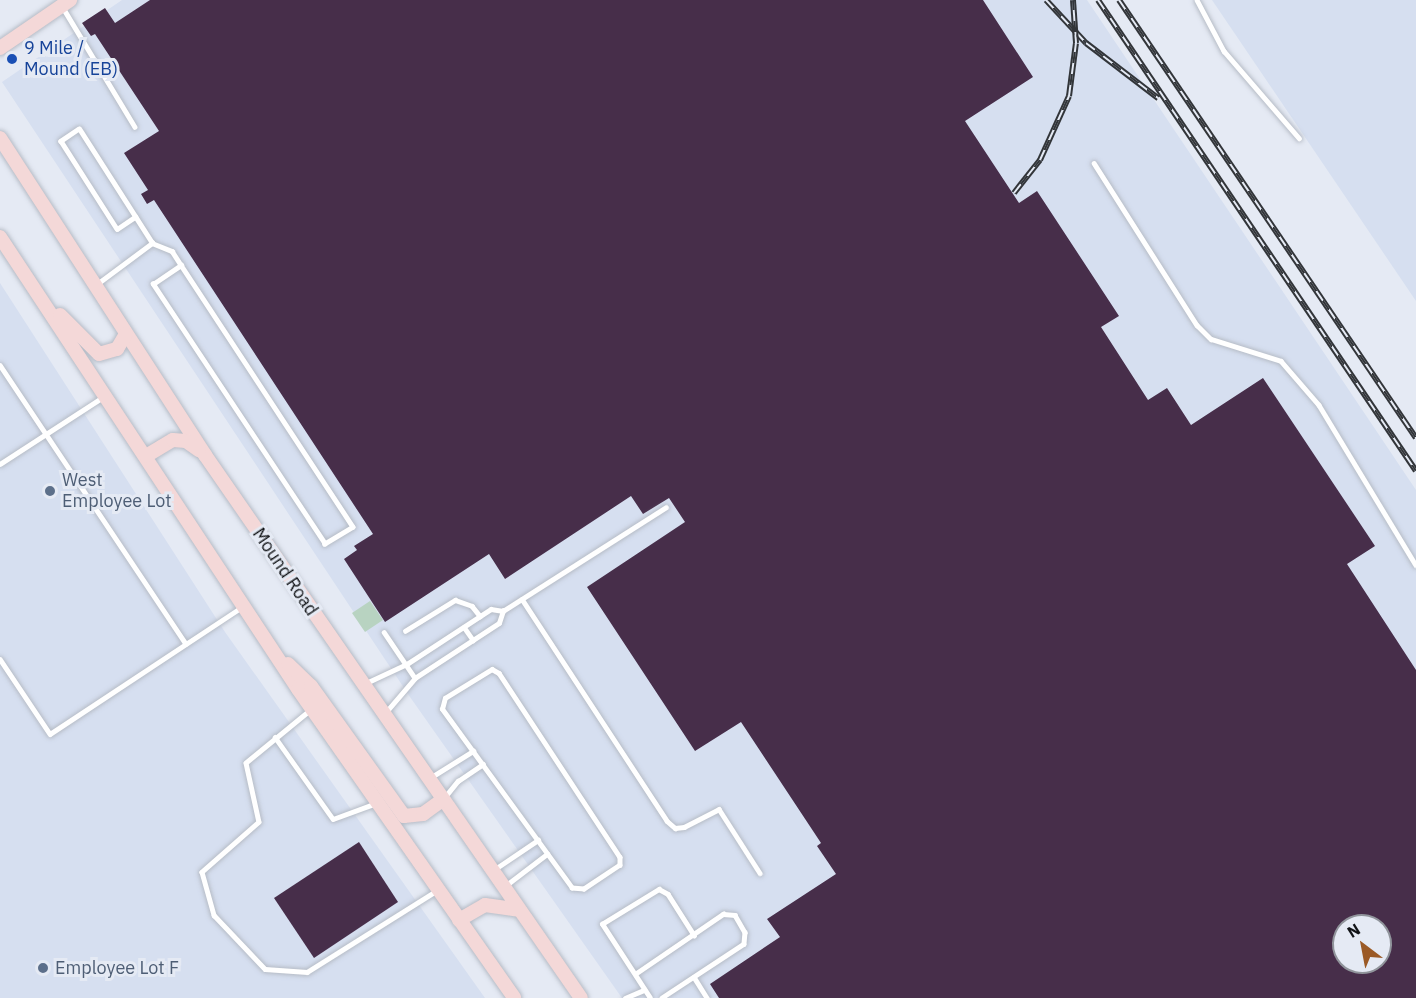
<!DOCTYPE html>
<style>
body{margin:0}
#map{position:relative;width:1416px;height:998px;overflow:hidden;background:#e5eaf4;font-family:"IBM Plex Sans",sans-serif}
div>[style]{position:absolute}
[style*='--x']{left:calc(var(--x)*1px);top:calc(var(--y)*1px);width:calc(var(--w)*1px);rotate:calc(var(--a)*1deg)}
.built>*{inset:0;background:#d6dff0}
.green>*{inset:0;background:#b8d3c1}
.building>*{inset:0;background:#472e4a}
.roads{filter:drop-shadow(0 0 2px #b6bcc6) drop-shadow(0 0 2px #b6bcc6)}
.lane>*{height:4.5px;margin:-2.25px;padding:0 2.25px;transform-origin:2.25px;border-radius:2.25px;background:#fff}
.secondary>*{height:14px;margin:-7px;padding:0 7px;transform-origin:7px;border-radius:7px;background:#f4d8d8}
.rail>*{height:6px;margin-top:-3px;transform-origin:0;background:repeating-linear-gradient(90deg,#e5eaf4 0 11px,#323539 0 22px);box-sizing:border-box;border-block:2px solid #323539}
.dots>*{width:16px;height:16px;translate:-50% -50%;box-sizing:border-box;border:3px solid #e5eaf4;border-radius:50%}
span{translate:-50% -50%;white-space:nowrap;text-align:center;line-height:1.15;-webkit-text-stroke:6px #e5eaf4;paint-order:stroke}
.transit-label{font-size:18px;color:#164399}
.left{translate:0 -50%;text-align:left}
.service-label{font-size:18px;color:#4e5e75}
.street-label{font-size:18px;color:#111316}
.north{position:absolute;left:1332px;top:914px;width:60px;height:60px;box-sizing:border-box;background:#e5eaf4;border:2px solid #90949b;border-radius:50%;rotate:328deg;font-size:16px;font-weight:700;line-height:24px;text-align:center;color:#111316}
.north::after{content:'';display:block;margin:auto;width:21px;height:27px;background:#9b5a26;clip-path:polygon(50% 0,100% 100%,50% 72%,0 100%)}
</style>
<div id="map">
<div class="built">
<i style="clip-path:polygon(evenodd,122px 0,1087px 0,1416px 490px,1416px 998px,622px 998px,410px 697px,2px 82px,122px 0,1344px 926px,1380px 926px,1380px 962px,1344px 962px,1344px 926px)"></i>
<i style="clip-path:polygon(1212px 0,1416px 0,1416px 301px)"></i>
<i style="clip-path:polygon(0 283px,225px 632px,485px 998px,0 998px)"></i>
</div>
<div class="green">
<i style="clip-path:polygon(370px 601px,383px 620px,365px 632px,352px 613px)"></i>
</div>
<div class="building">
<i style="clip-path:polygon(evenodd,150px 0,983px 0,1033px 77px,965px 121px,1019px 203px,1037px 191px,1119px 316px,1101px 327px,1148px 400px,1167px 388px,1191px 425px,1263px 378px,1375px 546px,1347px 564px,1416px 670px,1416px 998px,719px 998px,710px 984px,780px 937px,767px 919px,836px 874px,817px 846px,821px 843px,741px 722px,695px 751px,587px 587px,685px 522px,669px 498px,643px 514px,631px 496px,505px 579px,489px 554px,385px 622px,344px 559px,357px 550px,354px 546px,373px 534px,154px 200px,147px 204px,141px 194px,148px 190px,124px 153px,159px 131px,95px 34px,91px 36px,82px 23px,105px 8px,115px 23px,150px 0,1344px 926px,1380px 926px,1380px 962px,1344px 962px,1344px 926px)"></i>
<i style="clip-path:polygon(359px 842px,398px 902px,314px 958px,274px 898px)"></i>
</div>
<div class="roads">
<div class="lane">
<i style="--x:1197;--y:0;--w:58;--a:62.1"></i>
<i style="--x:1224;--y:51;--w:115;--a:49.2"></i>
<i style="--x:62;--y:6;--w:141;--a:58.9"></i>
<i style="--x:1094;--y:163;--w:192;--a:57.6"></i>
<i style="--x:1197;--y:325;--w:20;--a:45"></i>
<i style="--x:1211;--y:339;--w:73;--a:17.4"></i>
<i style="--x:1281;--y:361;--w:58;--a:49.2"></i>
<i style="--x:1319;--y:405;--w:187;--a:58.8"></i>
<i style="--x:152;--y:243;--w:22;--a:22"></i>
<i style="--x:172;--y:251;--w:17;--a:57"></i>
<i style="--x:181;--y:265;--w:313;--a:56.7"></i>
<i style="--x:353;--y:527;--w:33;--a:149"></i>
<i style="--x:325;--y:544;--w:312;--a:-123.5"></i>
<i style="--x:153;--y:284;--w:34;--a:-34"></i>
<i style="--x:97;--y:284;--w:69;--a:-36.7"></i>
<i style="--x:152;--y:243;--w:135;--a:-122.6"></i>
<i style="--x:79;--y:129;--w:22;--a:146"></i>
<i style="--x:61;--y:141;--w:104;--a:57.5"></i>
<i style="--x:117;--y:229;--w:22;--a:-34"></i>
<i style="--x:0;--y:365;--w:335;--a:56.3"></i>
<i style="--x:0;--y:464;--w:123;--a:-33"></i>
<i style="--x:522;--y:599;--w:265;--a:56.8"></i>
<i style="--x:667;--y:821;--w:11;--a:41"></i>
<i style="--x:675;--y:828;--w:9;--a:-6"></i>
<i style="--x:684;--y:827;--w:39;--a:-27"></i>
<i style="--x:719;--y:809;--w:76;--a:57.4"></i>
<i style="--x:464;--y:627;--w:16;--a:55"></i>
<i style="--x:405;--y:631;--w:59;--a:-31.8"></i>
<i style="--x:455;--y:600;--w:18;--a:19"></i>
<i style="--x:472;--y:606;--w:13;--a:51"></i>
<i style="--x:384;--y:632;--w:55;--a:56"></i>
<i style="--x:0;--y:659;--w:90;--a:56.3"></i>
<i style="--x:50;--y:734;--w:230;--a:-33.5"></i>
<i style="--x:492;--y:669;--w:8;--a:30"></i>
<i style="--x:499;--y:673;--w:220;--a:56.7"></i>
<i style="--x:620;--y:857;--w:8;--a:90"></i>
<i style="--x:620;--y:865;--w:43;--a:146.3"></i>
<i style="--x:584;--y:889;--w:12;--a:-175"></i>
<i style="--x:572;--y:888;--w:221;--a:-126"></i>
<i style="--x:442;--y:709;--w:11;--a:-75"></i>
<i style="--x:445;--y:698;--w:55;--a:-31.7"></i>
<i style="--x:366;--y:683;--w:45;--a:-24.9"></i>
<i style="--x:407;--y:664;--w:100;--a:-33.2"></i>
<i style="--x:491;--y:609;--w:12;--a:9"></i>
<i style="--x:312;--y:709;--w:85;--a:140.7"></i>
<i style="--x:246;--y:763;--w:60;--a:77.6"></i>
<i style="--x:259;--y:822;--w:76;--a:138.7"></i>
<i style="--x:202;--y:872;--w:45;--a:74.4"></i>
<i style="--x:214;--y:915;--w:74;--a:46.6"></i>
<i style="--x:265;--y:969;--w:42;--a:4.1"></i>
<i style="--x:307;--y:972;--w:152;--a:-32.1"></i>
<i style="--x:386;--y:712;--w:45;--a:-49.5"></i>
<i style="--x:415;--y:678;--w:100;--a:-33.2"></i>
<i style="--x:499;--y:623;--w:13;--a:-72"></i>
<i style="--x:503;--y:611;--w:193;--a:-32.5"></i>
<i style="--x:275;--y:737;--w:100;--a:54.7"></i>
<i style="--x:333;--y:819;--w:44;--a:-20.1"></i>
<i style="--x:430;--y:778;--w:51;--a:-32.1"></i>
<i style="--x:444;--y:798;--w:22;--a:-51"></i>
<i style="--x:458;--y:781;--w:30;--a:-34"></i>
<i style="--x:495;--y:869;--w:52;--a:-34"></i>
<i style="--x:505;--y:886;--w:53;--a:-37.3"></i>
<i style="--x:635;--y:974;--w:107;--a:-34.3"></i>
<i style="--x:723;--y:914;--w:12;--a:5"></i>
<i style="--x:735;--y:915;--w:20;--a:60"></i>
<i style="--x:745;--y:932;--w:12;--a:95"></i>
<i style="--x:744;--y:944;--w:98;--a:146.6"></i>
<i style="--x:694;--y:977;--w:25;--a:58"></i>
<i style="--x:625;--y:998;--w:21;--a:-23"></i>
<i style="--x:650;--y:998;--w:88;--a:-123"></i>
<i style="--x:602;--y:924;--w:67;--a:-31.6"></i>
<i style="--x:659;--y:889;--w:10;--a:29"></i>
<i style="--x:668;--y:894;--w:49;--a:57.6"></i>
</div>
<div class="secondary">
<i style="--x:0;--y:48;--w:85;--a:-34.4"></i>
<i style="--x:0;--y:138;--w:378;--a:57.1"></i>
<i style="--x:205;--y:455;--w:660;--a:55.3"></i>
<i style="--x:0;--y:237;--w:541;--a:56.6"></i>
<i style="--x:298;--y:689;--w:377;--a:55"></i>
<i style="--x:60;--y:315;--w:55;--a:45"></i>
<i style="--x:99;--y:354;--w:19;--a:-16"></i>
<i style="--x:117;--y:349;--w:17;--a:-59"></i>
<i style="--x:146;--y:456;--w:31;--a:-31"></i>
<i style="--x:173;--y:440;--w:13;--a:4"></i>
<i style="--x:186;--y:441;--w:16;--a:35"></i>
<i style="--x:288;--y:664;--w:32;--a:44"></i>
<i style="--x:311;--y:686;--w:160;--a:54.4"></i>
<i style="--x:404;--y:816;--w:19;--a:-6"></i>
<i style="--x:423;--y:814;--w:24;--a:-36"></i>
<i style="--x:459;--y:920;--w:30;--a:-30"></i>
<i style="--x:485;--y:905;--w:34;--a:8"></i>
</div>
</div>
<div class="rail">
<i style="--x:1046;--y:0;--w:59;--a:47.1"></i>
<i style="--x:1086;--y:43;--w:91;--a:37.4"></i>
<i style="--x:1098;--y:0;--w:568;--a:55.97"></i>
<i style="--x:1119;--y:0;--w:529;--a:55.86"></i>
<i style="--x:1014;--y:193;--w:42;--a:-51.8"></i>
<i style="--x:1040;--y:160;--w:70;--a:-65.6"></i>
<i style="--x:1069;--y:96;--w:53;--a:-82.5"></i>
<i style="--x:1076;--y:43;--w:43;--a:-94"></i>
</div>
<div class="dots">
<i style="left:12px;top:59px;background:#1a4fb4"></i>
<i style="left:50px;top:491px;background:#5c6f8a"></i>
<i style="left:43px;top:968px;background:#5c6f8a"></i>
</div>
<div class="transit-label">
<span class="left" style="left:24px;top:59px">9 Mile /<br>Mound (EB)</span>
</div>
<div class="service-label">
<span class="left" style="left:62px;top:491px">West<br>Employee Lot</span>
<span class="left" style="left:55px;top:968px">Employee Lot F</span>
</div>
<div class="street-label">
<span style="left:285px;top:572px;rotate:56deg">Mound Road</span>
</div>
<div class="north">N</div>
</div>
